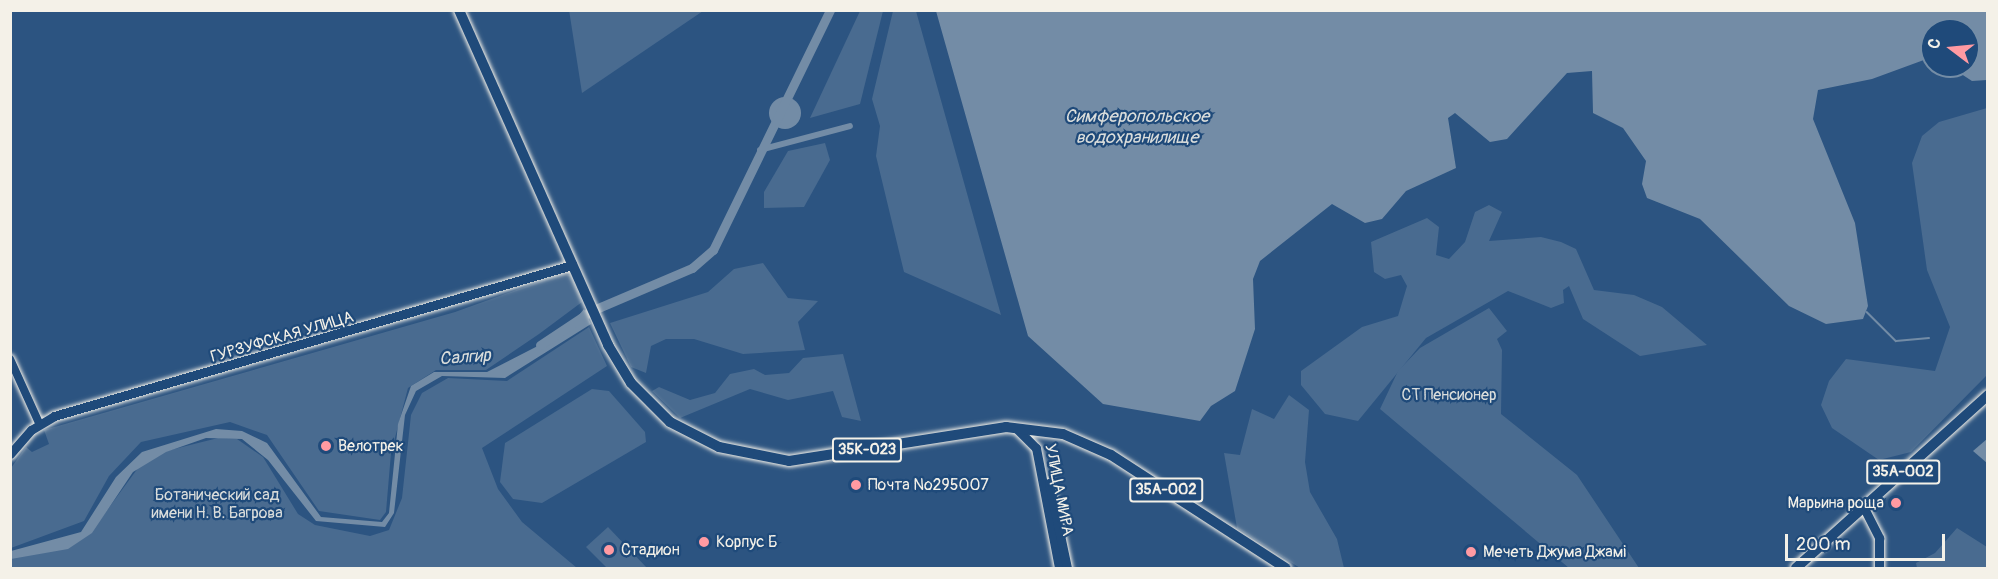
<!DOCTYPE html>
<meta charset="utf-8">
<style>
body{margin:0}
#map{position:relative;width:1998px;height:579px;overflow:hidden;background:#2c5481;font-family:Pangolin,sans-serif}
div>[style]{position:absolute}
[style*='--x']{left:calc(var(--x)*1px);top:calc(var(--y)*1px);width:calc(var(--w)*1px);rotate:calc(var(--a)*1deg)}
.green>*{inset:0;background:#496b90}
.water>*{inset:0;background:#738ca6}
.round{border-radius:50%}
.stream>*{height:1.5px;margin:-0.75px;padding:0 0.75px;transform-origin:0.75px;border-radius:0.75px;background:#738ca6}
.canal>*{height:6px;margin:-3px;padding:0 3px;transform-origin:3px;border-radius:3px;background:#738ca6}
.river>*{height:9px;margin:-4.5px;padding:0 4.5px;transform-origin:4.5px;border-radius:4.5px;background:#738ca6}
.roads{filter:drop-shadow(0 0 2px #f4f1e8) drop-shadow(0 0 2px #f4f1e8)}
.tertiary>*{height:8px;margin:-4px;padding:0 4px;transform-origin:4px;border-radius:4px;background:#1f4a7a}
.secondary>*{height:9px;margin:-4.5px;padding:0 4.5px;transform-origin:4.5px;border-radius:4.5px;background:#1f4a7a}
.primary>*{height:10px;margin:-5px;padding:0 5px;transform-origin:5px;border-radius:5px;background:#1f4a7a}
.dots>*{width:16px;height:16px;translate:-50% -50%;box-sizing:border-box;border:3px solid #1f4a7a;border-radius:50%}
span{translate:-50% -50%;white-space:nowrap;text-align:center;line-height:1.15;-webkit-text-stroke:4.5px #1f4a7a;paint-order:stroke}
.shield-label span{padding:2px 4px;background:#1f4a7a;border:2px solid;border-radius:4px;-webkit-text-stroke-width:0}
.shield-label{font-size:15px;color:#f4f1e8;font-weight:700}
.street-label{font-size:16px;color:#f4f1e8}
.park-label{font-size:16px;color:#dadddb}
.poi-label{font-size:16px;color:#f4f1e8}
.left{translate:0 -50%;text-align:left}
.right{translate:-100% -50%;text-align:right}
.water-label{font-size:18px;color:#dadddb;font-style:italic}
.frame{position:absolute;inset:0;border:12px solid #f4f1e8;pointer-events:none}
.north{position:absolute;left:1920px;top:18px;width:60px;height:60px;box-sizing:border-box;background:#1f4a7a;border:2px solid #748da6;border-radius:50%;rotate:286deg;font-size:16px;font-weight:700;line-height:24px;text-align:center;color:#f4f1e8}
.north::after{content:'';display:block;margin:auto;width:21px;height:27px;background:#ff9aa2;clip-path:polygon(50% 0,100% 100%,50% 72%,0 100%)}
.scale{position:absolute;left:1785px;top:534px;width:160px;height:27px;box-sizing:border-box;border:3px solid #f4f1e8;border-top:0;padding-left:8px;font-size:18px;line-height:21px;white-space:nowrap;color:#f4f1e8;-webkit-text-stroke:4px #1f4a7a;paint-order:stroke}
</style>
<div id="map">
<div class="green">
<i style="clip-path:polygon(569px 10px,703px 10px,703px 11px,582px 93px)"></i>
<i style="clip-path:polygon(860px 11px,883px 11px,860px 104px,810px 118px)"></i>
<i style="clip-path:polygon(893px 11px,916px 11px,1001px 315px,904px 272px,876px 156px,880px 126px,872px 99px)"></i>
<i style="clip-path:polygon(1987px 108px,1987px 375px,1911px 452px,1879px 460px,1832px 428px,1821px 405px,1829px 381px,1846px 359px,1935px 371px,1950px 327px,1927px 270px,1912px 163px,1922px 136px,1939px 122px)"></i>
<i style="clip-path:polygon(825px 143px,830px 160px,804px 207px,764px 208px,764px 192px,788px 151px)"></i>
<i style="clip-path:polygon(1489px 205px,1502px 212px,1489px 241px,1541px 237px,1561px 242px,1576px 249px,1594px 290px,1634px 295px,1662px 307px,1707px 345px,1640px 356px,1583px 319px,1569px 286px,1563px 290px,1564px 303px,1551px 308px,1508px 291px,1426px 338px,1358px 421px,1325px 414px,1301px 385px,1301px 371px,1362px 327px,1398px 316px,1407px 286px,1401px 275px,1385px 279px,1374px 272px,1371px 242px,1427px 218px,1439px 227px,1436px 255px,1449px 259px,1465px 242px,1475px 212px)"></i>
<i style="clip-path:polygon(763px 263px,788px 298px,818px 301px,798px 322px,805px 350px,743px 354px,694px 339px,666px 339px,651px 346px,646px 373px,631px 367px,610px 323px,708px 292px,734px 269px)"></i>
<i style="clip-path:polygon(561px 274px,571px 275px,582px 302px,539px 334px,486px 370px,436px 370px,408px 388px,391px 453px,386px 512px,380px 520px,319px 511px,267px 435px,230px 422px,141px 442px,109px 476px,84px 521px,11px 548px,11px 468px,26px 447px,32px 452px,49px 444px,44px 430px,455px 312px)"></i>
<i style="clip-path:polygon(1489px 308px,1507px 331px,1497px 339px,1502px 350px,1501px 414px,1577px 475px,1639px 568px,1569px 568px,1380px 409px,1398px 371px,1420px 348px)"></i>
<i style="clip-path:polygon(589px 327px,607px 366px,482px 448px,498px 489px,522px 522px,577px 568px,11px 568px,10px 559px,91px 532px,138px 468px,162px 452px,218px 438px,237px 439px,263px 457px,298px 514px,315px 525px,370px 536px,389px 530px,402px 498px,411px 415px,422px 393px,448px 378px,507px 381px)"></i>
<i style="clip-path:polygon(843px 354px,861px 421px,842px 417px,833px 391px,788px 400px,750px 389px,680px 418px,652px 391px,659px 387px,690px 400px,715px 393px,730px 374px,754px 369px,765px 375px,789px 373px,803px 358px)"></i>
<i style="clip-path:polygon(592px 389px,609px 391px,645px 432px,646px 442px,542px 503px,513px 499px,500px 482px,505px 443px)"></i>
<i style="clip-path:polygon(1289px 395px,1309px 410px,1305px 462px,1310px 492px,1337px 539px,1344px 568px,1300px 568px,1237px 528px,1224px 453px,1240px 455px,1252px 409px,1274px 419px)"></i>
<i style="clip-path:polygon(608px 527px,647px 568px,607px 568px,586px 547px)"></i>
<i style="clip-path:polygon(1957px 528px,1987px 547px,1987px 568px,1917px 568px,1916px 563px,1935px 553px)"></i>
</div>
<div class="water">
<i style="clip-path:polygon(936px 11px,1987px 11px,1987px 80px,1972px 81px,1949px 66px,1968px 66px,1968px 30px,1932px 30px,1932px 57px,1872px 79px,1818px 90px,1813px 119px,1855px 223px,1868px 306px,1863px 319px,1826px 324px,1789px 306px,1700px 219px,1647px 198px,1642px 184px,1646px 161px,1623px 128px,1593px 113px,1592px 71px,1567px 73px,1507px 139px,1490px 142px,1455px 113px,1448px 118px,1456px 168px,1406px 191px,1382px 219px,1365px 223px,1332px 204px,1260px 261px,1253px 279px,1255px 329px,1235px 391px,1211px 406px,1200px 421px,1103px 404px,1028px 336px)"></i>
<i class="round" style="left:769px;top:97px;width:32px;height:32px"></i>
<i style="clip-path:polygon(584px 309px,591px 324px,505px 378px,442px 376px,416px 391px,405px 415px,394px 513px,385px 527px,316px 521px,268px 460px,242px 439px,206px 438px,166px 452px,133px 472px,92px 533px,68px 549px,11px 559px,11px 551px,81px 532px,116px 477px,142px 452px,216px 429px,242px 431px,267px 443px,321px 517px,382px 522px,389px 513px,398px 424px,411px 386px,434px 372px,487px 372px,565px 332px)"></i>
<i style="clip-path:polygon(1987px 439px,1988px 439px,1987px 463px,1973px 451px)"></i>
</div>
<div class="stream">
<i style="--x:1867;--y:312;--w:41;--a:45"></i>
<i style="--x:1896;--y:341;--w:33;--a:-5"></i>
</div>
<div class="canal">
<i style="--x:760;--y:150;--w:93;--a:-14.9"></i>
</div>
<div class="river">
<i style="--x:540;--y:345;--w:61;--a:-33.7"></i>
<i style="--x:591;--y:311;--w:110;--a:-23.1"></i>
<i style="--x:692;--y:268;--w:28;--a:-41"></i>
<i style="--x:713;--y:250;--w:267;--a:-64"></i>
</div>
<div class="roads">
<div class="tertiary">
<i style="--x:10;--y:359;--w:70;--a:65.6"></i>
</div>
<div class="secondary">
<i style="--x:1017;--y:429;--w:27;--a:45"></i>
<i style="--x:1036;--y:448;--w:122;--a:79.1"></i>
<i style="--x:10;--y:454;--w:32;--a:-49"></i>
<i style="--x:31;--y:430;--w:27;--a:-31"></i>
<i style="--x:54;--y:416;--w:540;--a:-16.25"></i>
<i style="--x:1049;--y:483;--w:87;--a:78"></i>
<i style="--x:1864;--y:508;--w:34;--a:63"></i>
<i style="--x:1879;--y:538;--w:30;--a:90"></i>
</div>
<div class="primary">
<i style="--x:459;--y:10;--w:367;--a:66"></i>
<i style="--x:608;--y:345;--w:44;--a:58.8"></i>
<i style="--x:631;--y:383;--w:55;--a:45"></i>
<i style="--x:670;--y:422;--w:55;--a:27"></i>
<i style="--x:719;--y:447;--w:71;--a:11.3"></i>
<i style="--x:789;--y:461;--w:220;--a:-8.9"></i>
<i style="--x:1006;--y:427;--w:57;--a:7"></i>
<i style="--x:1063;--y:434;--w:52;--a:23.6"></i>
<i style="--x:1111;--y:455;--w:208;--a:32.9"></i>
<i style="--x:1796;--y:568;--w:258;--a:-42"></i>
</div>
</div>
<div class="dots">
<i style="left:326px;top:446px;background:#ff9aa2"></i>
<i style="left:856px;top:485px;background:#ff9aa2"></i>
<i style="left:1896px;top:503px;background:#ff9aa2"></i>
<i style="left:704px;top:542px;background:#ff9aa2"></i>
<i style="left:609px;top:550px;background:#ff9aa2"></i>
<i style="left:1471px;top:552px;background:#ff9aa2"></i>
</div>
<div class="shield-label">
<span style="left:867px;top:450px">35К-023</span>
<span style="left:1903px;top:472px">35А-002</span>
<span style="left:1166px;top:490px">35А-002</span>
</div>
<div class="street-label">
<span style="left:282px;top:337px;rotate:-16deg">ГУРЗУФСКАЯ УЛИЦА</span>
<span style="left:1059px;top:490px;rotate:79deg">УЛИЦА МИРА</span>
</div>
<div class="park-label">
<span style="left:1449px;top:395px">СТ Пенсионер</span>
<span style="left:217px;top:504px">Ботанический сад<br>имени Н. В. Багрова</span>
</div>
<div class="poi-label">
<span class="left" style="left:338px;top:446px">Велотрек</span>
<span class="left" style="left:868px;top:485px">Почта №295007</span>
<span class="right" style="left:1884px;top:503px">Марьина роща</span>
<span class="left" style="left:716px;top:542px">Корпус Б</span>
<span class="left" style="left:621px;top:550px">Стадион</span>
<span class="left" style="left:1483px;top:552px">Мечеть Джума Джамі</span>
</div>
<div class="water-label">
<span style="left:1137px;top:128px">Симферопольское<br>водохранилище</span>
<span style="left:465px;top:358px;rotate:-4deg">Салгир</span>
</div>
<div class="frame"></div>
<div class="north">С</div>
<div class="scale">200 m</div>
</div>
